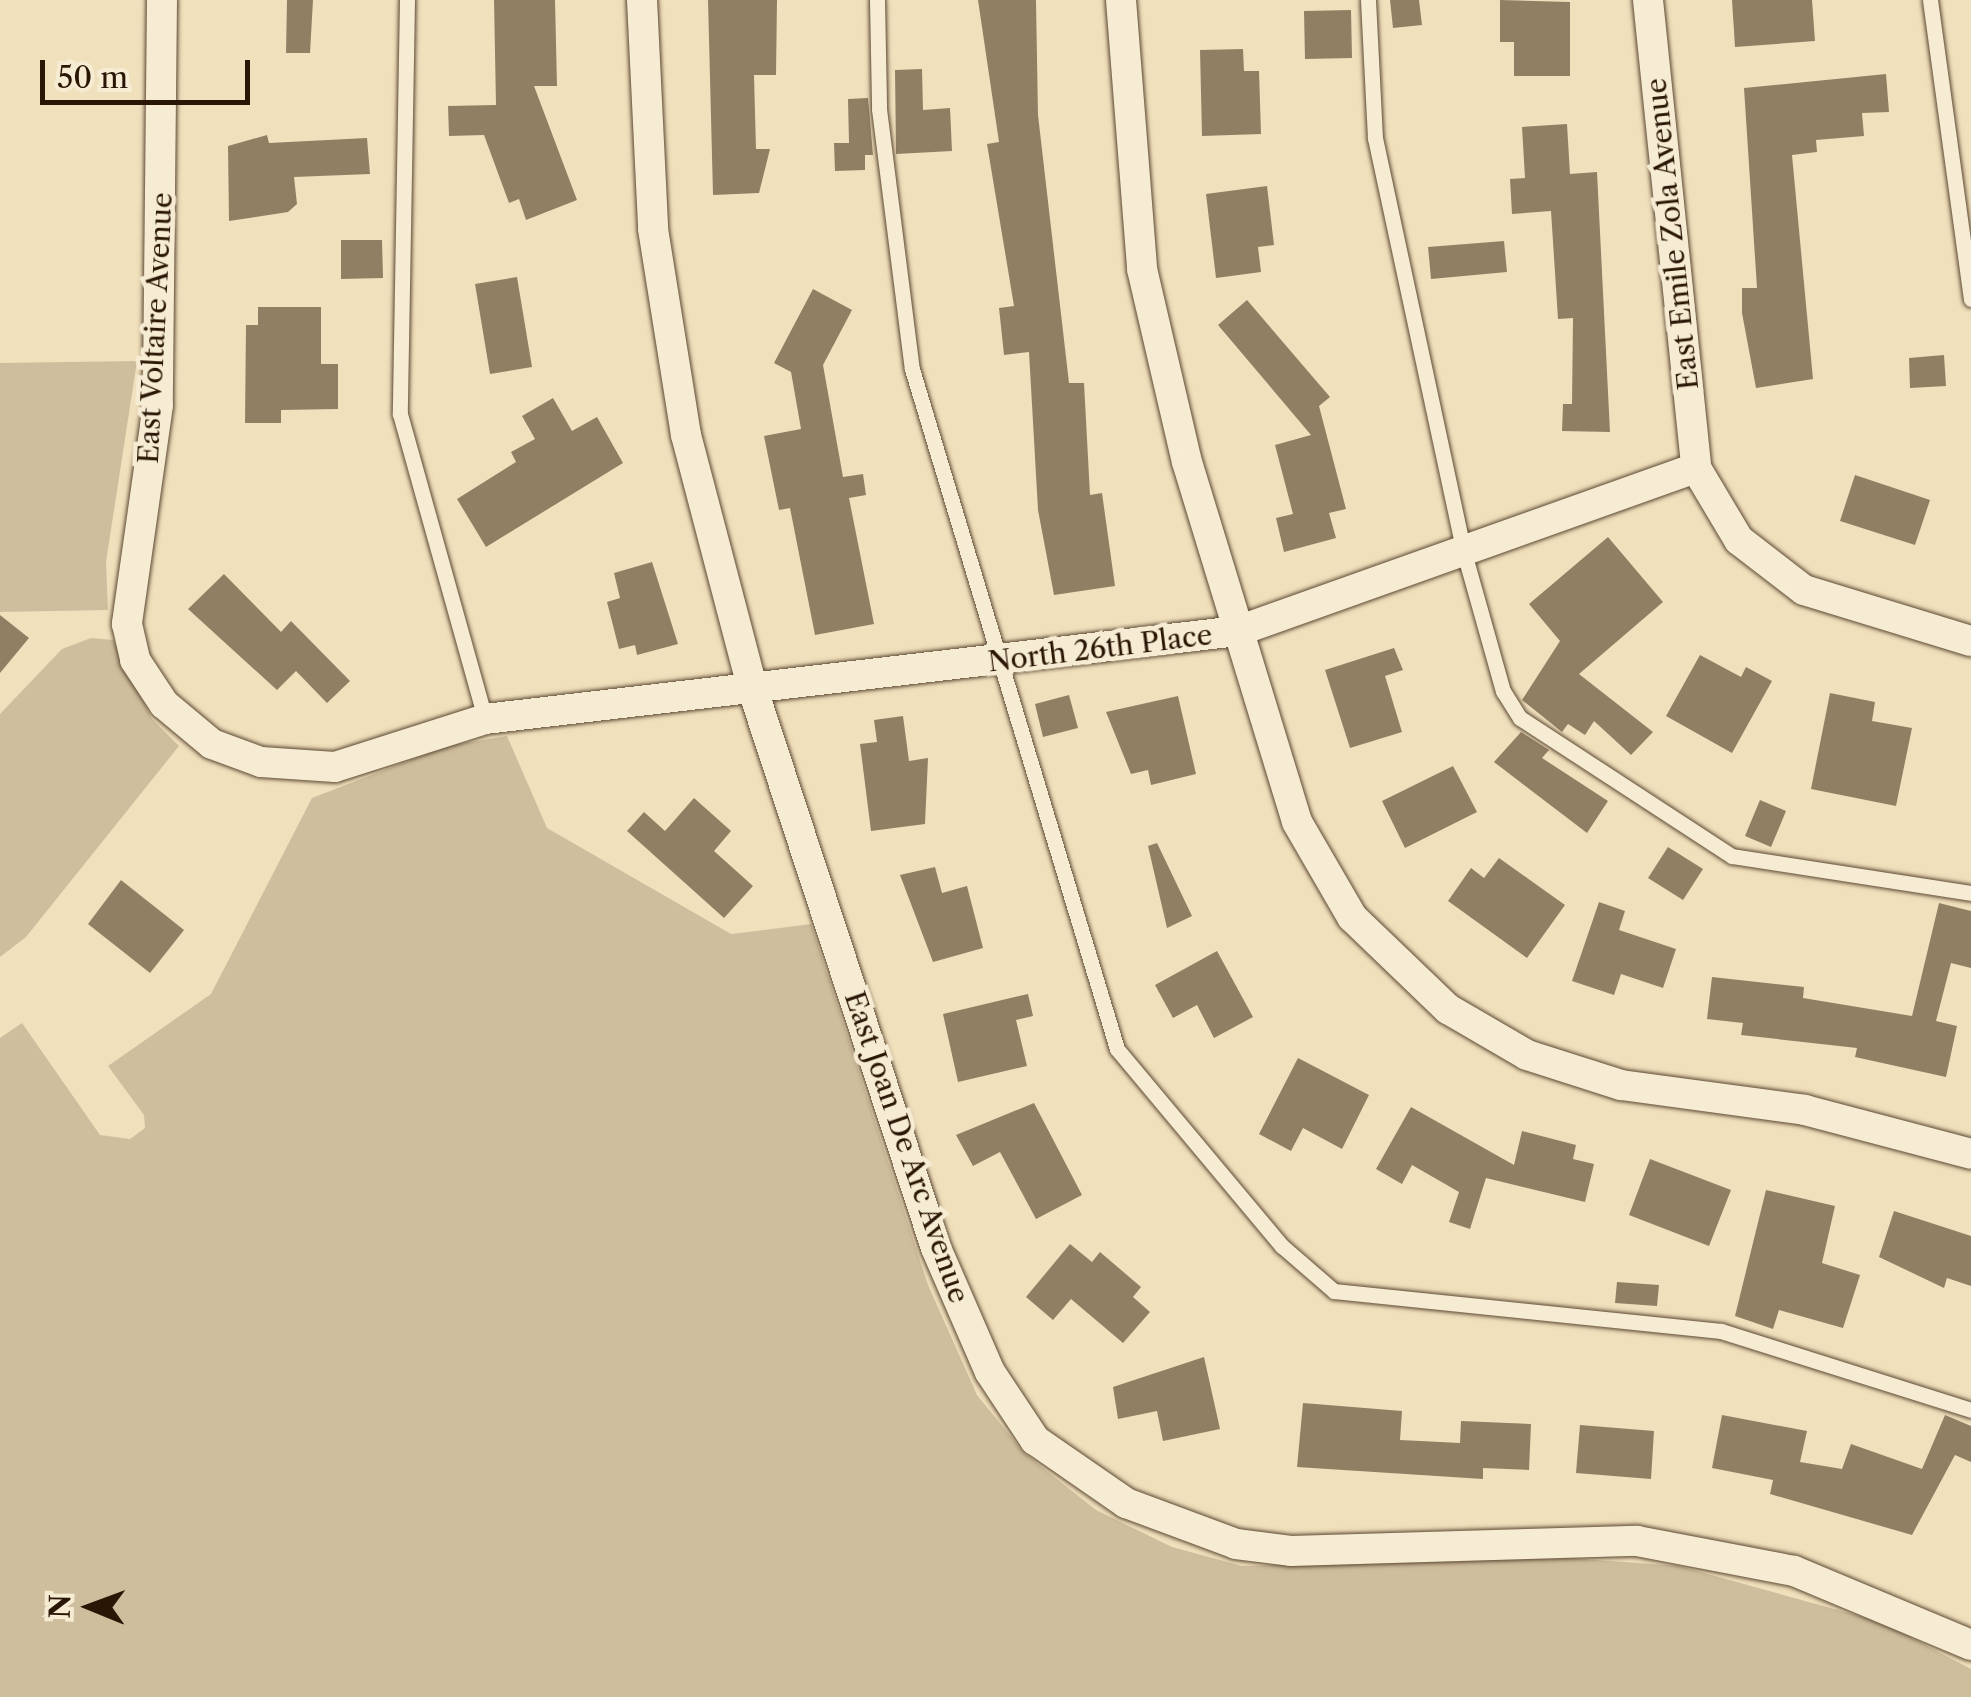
<!DOCTYPE html>
<style>
body{margin:0}
#map{position:relative;width:1971px;height:1697px;overflow:hidden;background:#f1e0bc;font-family:"Libre Caslon Text",serif}
div>[style]{position:absolute}
[style*='--x']{left:calc(var(--x)*1px);top:calc(var(--y)*1px);width:calc(var(--w)*1px);rotate:calc(var(--a)*1deg)}
.green>*{inset:0;background:#cfbe9d}
.building>*{inset:0;background:#917f64}
.roads{filter:drop-shadow(0 0 2px #5c4833) drop-shadow(0 0 2px #5c4833)}
.service>*{height:15px;margin:-7.5px;padding:0 7.5px;transform-origin:7.5px;border-radius:7.5px;background:#f6ebd3}
.minor>*{height:30px;margin:-15px;padding:0 15px;transform-origin:15px;border-radius:15px;background:#f6ebd3}
span{translate:-50% -50%;white-space:nowrap;text-align:center;line-height:1.15;-webkit-text-stroke:9px #f6ebd3;paint-order:stroke}
.street-label{font-size:28px;color:#2a1605}
.north{position:absolute;left:40px;top:1557px;width:100px;height:100px;-webkit-text-stroke:8px #f6ebd3;paint-order:stroke;rotate:271deg;font-size:28px;font-weight:700;line-height:40px;text-align:center;color:#2a1605}
.north::after{content:'';display:block;margin:auto;width:35px;height:45px;background:#2a1605;clip-path:polygon(50% 0,100% 100%,50% 72%,0 100%)}
.scale{position:absolute;left:40px;top:60px;width:210px;height:45px;box-sizing:border-box;border:5px solid #2a1605;border-top:0;padding-left:12px;font-size:30px;line-height:35px;white-space:nowrap;color:#2a1605;-webkit-text-stroke:8px #f6ebd3;paint-order:stroke}
</style>
<div id="map">
<div class="green">
<i style="clip-path:polygon(137px 361px,106px 562px,108px 610px,0 612px,0 363px)"></i>
<i style="clip-path:polygon(91px 638px,113px 640px,152px 719px,179px 746px,26px 937px,0 957px,0 714px,62px 649px)"></i>
<i style="clip-path:polygon(507px 736px,547px 828px,731px 934px,811px 924px,928px 1285px,977px 1395px,1024px 1453px,1096px 1510px,1172px 1547px,1242px 1566px,1568px 1558px,1679px 1566px,1881px 1622px,1971px 1669px,1971px 1697px,0 1697px,0 1038px,22px 1023px,100px 1135px,130px 1139px,145px 1128px,144px 1115px,108px 1066px,211px 994px,312px 798px,447px 746px)"></i>
</div>
<div class="building">
<i style="clip-path:polygon(287px 0,313px 0,310px 53px,286px 53px)"></i>
<i style="clip-path:polygon(494px 0,555px 0,557px 86px,534px 86px,577px 200px,526px 220px,519px 199px,509px 203px,484px 135px,449px 136px,448px 106px,496px 105px)"></i>
<i style="clip-path:polygon(708px 0,777px 0,776px 75px,754px 75px,756px 149px,770px 149px,759px 193px,713px 195px)"></i>
<i style="clip-path:polygon(978px 0,1036px 0,1038px 115px,1069px 383px,1084px 383px,1090px 495px,1102px 493px,1115px 586px,1054px 595px,1038px 510px,1029px 352px,1004px 355px,999px 308px,1014px 306px,987px 144px,999px 142px)"></i>
<i style="clip-path:polygon(1390px 0,1419px 0,1422px 25px,1393px 28px)"></i>
<i style="clip-path:polygon(1500px 0,1570px 2px,1570px 76px,1514px 76px,1514px 42px,1500px 42px)"></i>
<i style="clip-path:polygon(1732px 0,1812px 0,1815px 41px,1735px 47px)"></i>
<i style="clip-path:polygon(1351px 10px,1352px 58px,1305px 59px,1304px 11px)"></i>
<i style="clip-path:polygon(1243px 49px,1244px 71px,1259px 71px,1261px 134px,1202px 136px,1200px 50px)"></i>
<i style="clip-path:polygon(922px 69px,923px 110px,950px 108px,952px 151px,896px 154px,895px 70px)"></i>
<i style="clip-path:polygon(1886px 74px,1889px 112px,1862px 113px,1864px 136px,1816px 140px,1817px 152px,1792px 155px,1813px 379px,1756px 388px,1742px 313px,1742px 288px,1757px 288px,1744px 88px)"></i>
<i style="clip-path:polygon(868px 98px,873px 155px,865px 155px,865px 170px,835px 171px,834px 143px,849px 143px,848px 99px)"></i>
<i style="clip-path:polygon(1567px 124px,1570px 174px,1597px 172px,1610px 432px,1562px 431px,1563px 404px,1572px 404px,1573px 318px,1558px 319px,1551px 211px,1512px 214px,1510px 179px,1525px 178px,1522px 127px)"></i>
<i style="clip-path:polygon(267px 135px,269px 143px,367px 138px,370px 174px,294px 177px,297px 204px,288px 212px,229px 221px,228px 146px)"></i>
<i style="clip-path:polygon(1267px 186px,1274px 245px,1258px 247px,1261px 272px,1216px 278px,1206px 194px)"></i>
<i style="clip-path:polygon(341px 240px,382px 240px,383px 278px,341px 279px)"></i>
<i style="clip-path:polygon(1504px 241px,1507px 272px,1431px 279px,1428px 247px)"></i>
<i style="clip-path:polygon(517px 277px,532px 367px,490px 374px,475px 284px)"></i>
<i style="clip-path:polygon(813px 289px,852px 310px,823px 365px,843px 477px,863px 474px,866px 495px,849px 498px,874px 624px,815px 635px,790px 508px,779px 510px,764px 436px,801px 429px,791px 372px,774px 363px)"></i>
<i style="clip-path:polygon(1247px 300px,1330px 397px,1319px 406px,1346px 509px,1329px 513px,1336px 538px,1284px 552px,1276px 518px,1293px 514px,1275px 445px,1311px 435px,1218px 325px)"></i>
<i style="clip-path:polygon(258px 307px,321px 307px,321px 364px,338px 364px,338px 409px,281px 410px,281px 423px,245px 423px,246px 325px,258px 325px)"></i>
<i style="clip-path:polygon(1944px 355px,1946px 386px,1910px 388px,1909px 358px)"></i>
<i style="clip-path:polygon(553px 398px,572px 431px,597px 417px,623px 463px,486px 547px,457px 499px,516px 462px,511px 452px,535px 439px,522px 416px)"></i>
<i style="clip-path:polygon(1855px 475px,1930px 500px,1915px 545px,1840px 521px)"></i>
<i style="clip-path:polygon(1608px 537px,1663px 602px,1579px 674px,1653px 732px,1631px 755px,1594px 721px,1585px 735px,1568px 724px,1562px 732px,1522px 700px,1560px 641px,1529px 604px)"></i>
<i style="clip-path:polygon(652px 562px,678px 644px,637px 655px,635px 645px,619px 649px,607px 602px,620px 598px,614px 573px)"></i>
<i style="clip-path:polygon(224px 574px,281px 632px,291px 621px,350px 681px,327px 703px,296px 671px,277px 690px,188px 609px)"></i>
<i style="clip-path:polygon(0 615px,29px 638px,0 673px)"></i>
<i style="clip-path:polygon(1394px 648px,1403px 670px,1385px 676px,1402px 732px,1350px 748px,1325px 670px)"></i>
<i style="clip-path:polygon(1700px 655px,1741px 677px,1746px 667px,1772px 681px,1732px 753px,1666px 716px)"></i>
<i style="clip-path:polygon(1830px 693px,1875px 702px,1872px 721px,1912px 728px,1896px 806px,1811px 789px)"></i>
<i style="clip-path:polygon(1069px 695px,1078px 728px,1043px 737px,1035px 704px)"></i>
<i style="clip-path:polygon(1178px 696px,1196px 774px,1151px 785px,1148px 770px,1131px 774px,1106px 712px)"></i>
<i style="clip-path:polygon(903px 716px,909px 761px,928px 758px,925px 824px,871px 831px,860px 744px,877px 742px,874px 720px)"></i>
<i style="clip-path:polygon(1521px 732px,1549px 750px,1542px 758px,1608px 801px,1587px 833px,1494px 762px)"></i>
<i style="clip-path:polygon(1453px 766px,1477px 812px,1405px 848px,1382px 801px)"></i>
<i style="clip-path:polygon(694px 798px,731px 831px,714px 851px,753px 886px,724px 918px,627px 831px,644px 812px,665px 831px)"></i>
<i style="clip-path:polygon(1760px 800px,1786px 811px,1771px 847px,1745px 836px)"></i>
<i style="clip-path:polygon(1157px 843px,1192px 916px,1167px 928px,1148px 846px)"></i>
<i style="clip-path:polygon(1668px 847px,1703px 869px,1683px 900px,1648px 878px)"></i>
<i style="clip-path:polygon(1499px 858px,1565px 905px,1527px 958px,1448px 901px,1471px 868px,1484px 878px)"></i>
<i style="clip-path:polygon(935px 867px,942px 893px,967px 886px,983px 948px,933px 962px,900px 875px)"></i>
<i style="clip-path:polygon(121px 880px,184px 930px,150px 973px,88px 924px)"></i>
<i style="clip-path:polygon(1599px 902px,1625px 911px,1619px 930px,1676px 949px,1663px 988px,1621px 974px,1614px 995px,1572px 981px)"></i>
<i style="clip-path:polygon(1939px 903px,1971px 911px,1971px 968px,1951px 963px,1936px 1021px,1957px 1026px,1946px 1077px,1855px 1057px,1857px 1048px,1741px 1035px,1743px 1023px,1707px 1019px,1712px 977px,1804px 987px,1803px 998px,1912px 1016px)"></i>
<i style="clip-path:polygon(1217px 951px,1253px 1017px,1214px 1038px,1197px 1005px,1173px 1018px,1155px 985px)"></i>
<i style="clip-path:polygon(1028px 994px,1033px 1016px,1016px 1020px,1027px 1066px,958px 1082px,943px 1014px)"></i>
<i style="clip-path:polygon(1298px 1058px,1369px 1095px,1342px 1149px,1303px 1128px,1291px 1151px,1259px 1134px)"></i>
<i style="clip-path:polygon(1034px 1103px,1082px 1195px,1036px 1219px,1000px 1152px,973px 1166px,956px 1135px)"></i>
<i style="clip-path:polygon(1411px 1107px,1514px 1165px,1522px 1131px,1576px 1145px,1573px 1159px,1594px 1164px,1585px 1202px,1486px 1178px,1470px 1229px,1449px 1222px,1459px 1192px,1412px 1165px,1402px 1184px,1376px 1169px)"></i>
<i style="clip-path:polygon(1650px 1159px,1731px 1190px,1709px 1246px,1629px 1215px)"></i>
<i style="clip-path:polygon(1766px 1190px,1835px 1206px,1822px 1263px,1860px 1275px,1843px 1328px,1779px 1310px,1773px 1329px,1735px 1316px)"></i>
<i style="clip-path:polygon(1894px 1211px,1971px 1236px,1971px 1286px,1947px 1278px,1944px 1288px,1879px 1257px)"></i>
<i style="clip-path:polygon(1070px 1244px,1092px 1262px,1100px 1252px,1141px 1287px,1133px 1297px,1150px 1312px,1123px 1343px,1071px 1299px,1053px 1320px,1026px 1297px)"></i>
<i style="clip-path:polygon(1617px 1282px,1659px 1285px,1657px 1306px,1615px 1303px)"></i>
<i style="clip-path:polygon(1204px 1357px,1220px 1429px,1163px 1441px,1157px 1411px,1118px 1419px,1113px 1387px)"></i>
<i style="clip-path:polygon(1303px 1403px,1402px 1411px,1400px 1440px,1460px 1443px,1461px 1421px,1531px 1424px,1529px 1470px,1483px 1468px,1483px 1479px,1297px 1467px)"></i>
<i style="clip-path:polygon(1722px 1415px,1807px 1431px,1800px 1462px,1842px 1469px,1851px 1444px,1922px 1469px,1945px 1415px,1971px 1426px,1971px 1462px,1955px 1455px,1912px 1535px,1770px 1494px,1773px 1480px,1712px 1468px)"></i>
<i style="clip-path:polygon(1580px 1425px,1654px 1431px,1651px 1479px,1576px 1473px)"></i>
</div>
<div class="roads">
<div class="service">
<i style="--x:407;--y:0;--w:414;--a:91"></i>
<i style="--x:400;--y:414;--w:317;--a:74.4"></i>
<i style="--x:877;--y:0;--w:109;--a:88.9"></i>
<i style="--x:879;--y:109;--w:262;--a:82.8"></i>
<i style="--x:912;--y:369;--w:710;--a:73.22"></i>
<i style="--x:1117;--y:1049;--w:257;--a:50.1"></i>
<i style="--x:1282;--y:1246;--w:69;--a:40.9"></i>
<i style="--x:1334;--y:1291;--w:389;--a:5.9"></i>
<i style="--x:1721;--y:1331;--w:262;--a:17.5"></i>
<i style="--x:1368;--y:0;--w:138;--a:87.1"></i>
<i style="--x:1375;--y:138;--w:420;--a:77.9"></i>
<i style="--x:1463;--y:549;--w:148;--a:74.3"></i>
<i style="--x:1503;--y:691;--w:32;--a:58"></i>
<i style="--x:1520;--y:718;--w:253;--a:33.1"></i>
<i style="--x:1732;--y:856;--w:242;--a:8.8"></i>
<i style="--x:1930;--y:0;--w:302;--a:82.2"></i>
</div>
<div class="minor">
<i style="--x:162;--y:0;--w:405;--a:90.6"></i>
<i style="--x:158;--y:405;--w:221;--a:98.1"></i>
<i style="--x:127;--y:624;--w:37;--a:77"></i>
<i style="--x:135;--y:660;--w:53;--a:56.6"></i>
<i style="--x:164;--y:704;--w:62;--a:39.8"></i>
<i style="--x:212;--y:744;--w:52;--a:20.2"></i>
<i style="--x:261;--y:762;--w:74;--a:3.9"></i>
<i style="--x:335;--y:767;--w:157;--a:-17.7"></i>
<i style="--x:485;--y:719;--w:758;--a:-6.67"></i>
<i style="--x:1238;--y:631;--w:486;--a:-19.6"></i>
<i style="--x:1696;--y:468;--w:84;--a:59.2"></i>
<i style="--x:1739;--y:540;--w:82;--a:37.6"></i>
<i style="--x:1804;--y:590;--w:175;--a:17"></i>
<i style="--x:642;--y:0;--w:229;--a:87.2"></i>
<i style="--x:653;--y:229;--w:209;--a:80.9"></i>
<i style="--x:686;--y:435;--w:260;--a:75.3"></i>
<i style="--x:752;--y:687;--w:590;--a:71.84"></i>
<i style="--x:936;--y:1248;--w:135;--a:66.5"></i>
<i style="--x:990;--y:1372;--w:82;--a:56.5"></i>
<i style="--x:1035;--y:1440;--w:111;--a:34.7"></i>
<i style="--x:1126;--y:1503;--w:117;--a:20.4"></i>
<i style="--x:1236;--y:1544;--w:55;--a:7.3"></i>
<i style="--x:1291;--y:1551;--w:346;--a:-1.7"></i>
<i style="--x:1637;--y:1541;--w:160;--a:10.8"></i>
<i style="--x:1794;--y:1571;--w:192;--a:22.7"></i>
<i style="--x:1121;--y:0;--w:270;--a:85.5"></i>
<i style="--x:1142;--y:269;--w:198;--a:76.9"></i>
<i style="--x:1187;--y:462;--w:376;--a:73"></i>
<i style="--x:1297;--y:822;--w:110;--a:59.9"></i>
<i style="--x:1352;--y:917;--w:133;--a:43.8"></i>
<i style="--x:1448;--y:1009;--w:91;--a:30.2"></i>
<i style="--x:1527;--y:1055;--w:99;--a:17.7"></i>
<i style="--x:1621;--y:1085;--w:186;--a:7.7"></i>
<i style="--x:1805;--y:1110;--w:172;--a:14.8"></i>
<i style="--x:1648;--y:0;--w:470;--a:84.1"></i>
</div>
</div>
<div class="street-label">
<span style="left:1672px;top:234px;rotate:-96deg">East Emile Zola Avenue</span>
<span style="left:155px;top:328px;rotate:-87deg">East Voltaire Avenue</span>
<span style="left:1100px;top:648px;rotate:-7deg">North 26th Place</span>
<span style="left:907px;top:1147px;rotate:71deg">East Joan De Arc Avenue</span>
</div>
<div class="north">N</div>
<div class="scale">50 m</div>
</div>
